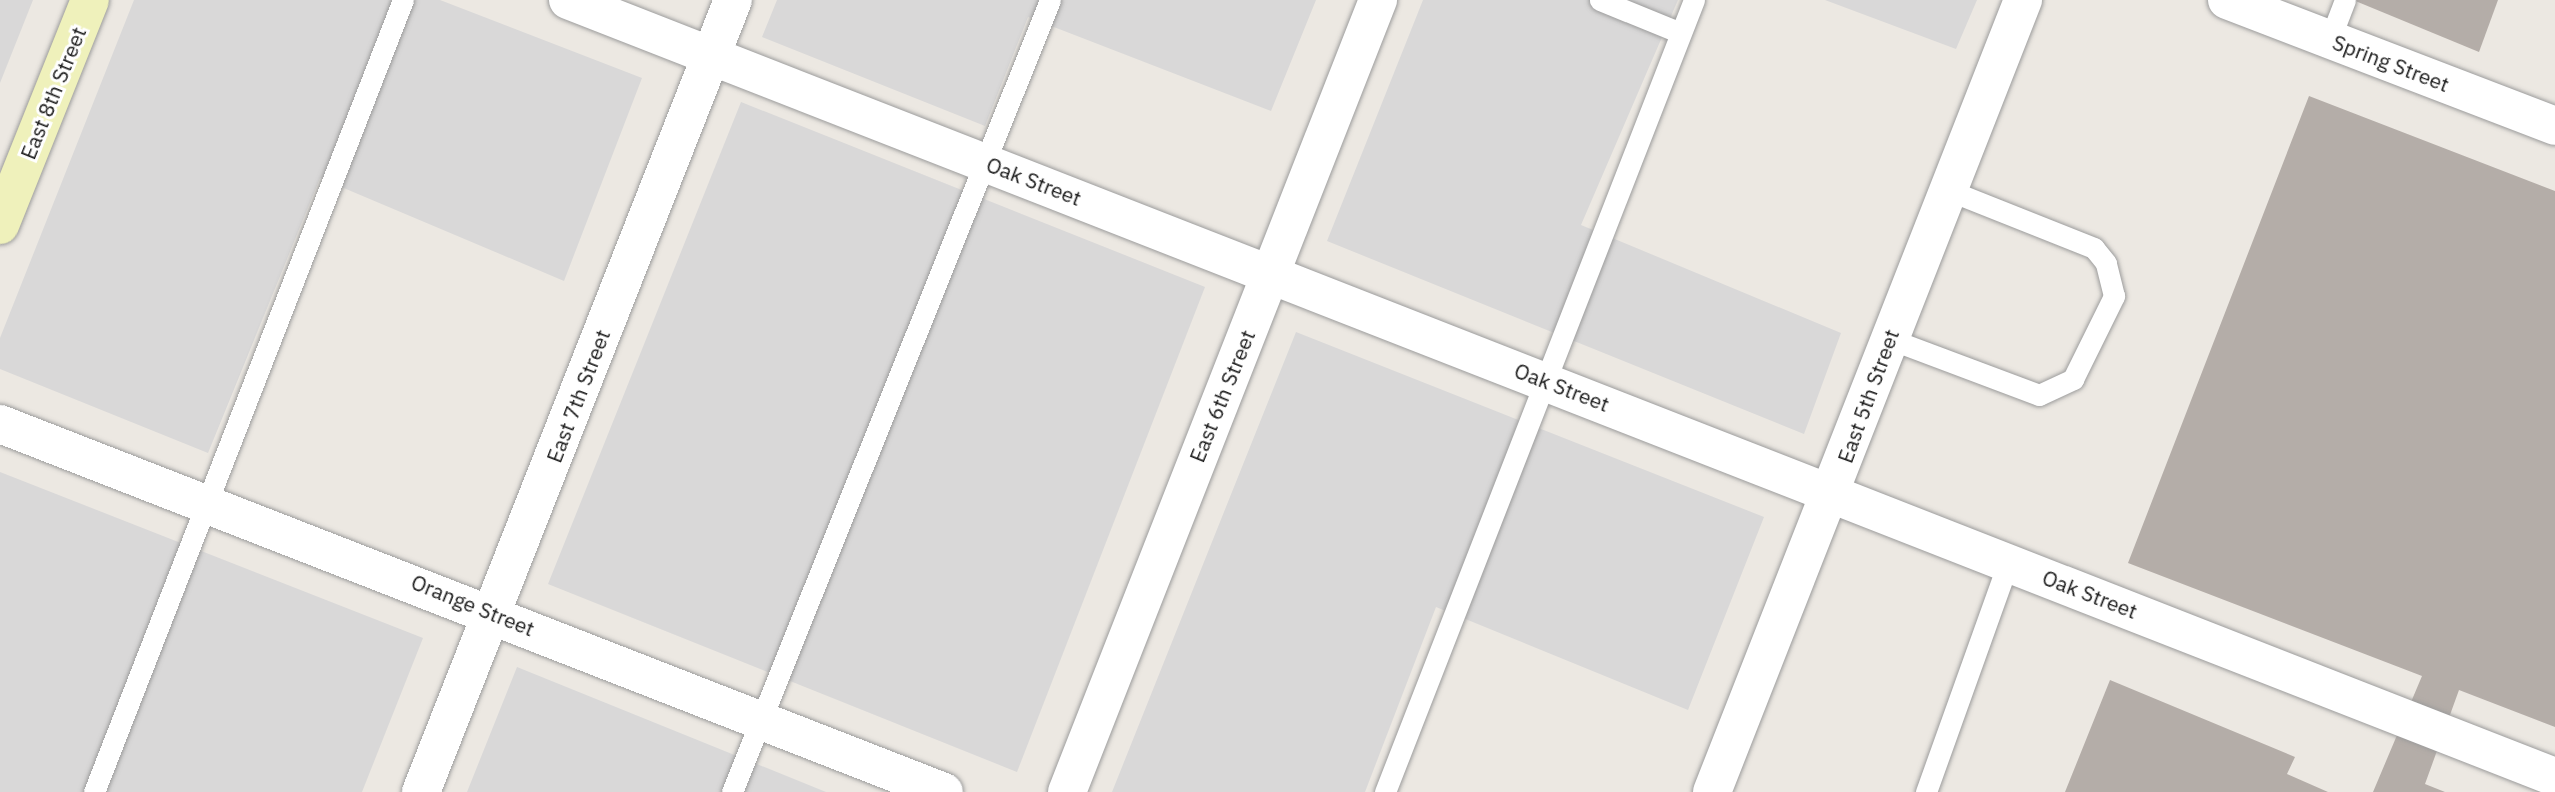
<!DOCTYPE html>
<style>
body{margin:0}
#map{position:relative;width:2555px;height:792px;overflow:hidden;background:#ece8e2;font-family:"IBM Plex Sans",sans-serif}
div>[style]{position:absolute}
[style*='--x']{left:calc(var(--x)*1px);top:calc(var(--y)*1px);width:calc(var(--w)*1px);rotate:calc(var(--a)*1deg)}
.residential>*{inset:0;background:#d9d8d8}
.building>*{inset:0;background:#b4ada8}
.roads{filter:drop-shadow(0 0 2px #9c9c9c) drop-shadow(0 0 2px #9c9c9c)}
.service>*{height:21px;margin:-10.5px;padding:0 10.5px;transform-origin:10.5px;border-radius:10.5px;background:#fff}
.minor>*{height:38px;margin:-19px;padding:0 19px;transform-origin:19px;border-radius:19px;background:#fff}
.tertiary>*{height:38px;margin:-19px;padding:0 19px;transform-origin:19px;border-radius:19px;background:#fff}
.secondary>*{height:38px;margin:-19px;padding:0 19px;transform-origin:19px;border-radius:19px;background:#eff1bb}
span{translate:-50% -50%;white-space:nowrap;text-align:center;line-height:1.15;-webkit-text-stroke:6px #fff;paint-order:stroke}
.street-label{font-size:21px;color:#1b1b1b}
</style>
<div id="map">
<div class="residential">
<i style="clip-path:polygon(0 0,33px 0,0 83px)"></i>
<i style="clip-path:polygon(134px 0,440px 0,642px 78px,564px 281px,320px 178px,208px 453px,0 369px,0 338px)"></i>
<i style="clip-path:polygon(777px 0,1316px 0,1271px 111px,1028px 17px,985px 126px,762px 37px)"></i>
<i style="clip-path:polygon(1423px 0,1678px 0,1581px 225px,1841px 333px,1804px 434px,1327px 241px)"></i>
<i style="clip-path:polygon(1825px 0,1977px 0,1956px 49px)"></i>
<i style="clip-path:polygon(741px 102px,1205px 287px,1017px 772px,548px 584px)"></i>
<i style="clip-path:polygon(1296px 332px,1764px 517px,1688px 710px,1436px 607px,1365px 792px,1112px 792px)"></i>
<i style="clip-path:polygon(0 472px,423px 638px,362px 792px,0 792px)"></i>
<i style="clip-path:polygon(517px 667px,826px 792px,467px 792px)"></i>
</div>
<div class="building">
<i style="clip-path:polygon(2353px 0,2498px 0,2479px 52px)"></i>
<i style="clip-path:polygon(2309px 96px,2555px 191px,2555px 727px,2459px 690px,2425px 784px,2445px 792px,2373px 792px,2422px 676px,2128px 563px)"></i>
<i style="clip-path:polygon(2110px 680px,2295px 757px,2287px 774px,2328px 792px,2065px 792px)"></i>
</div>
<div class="roads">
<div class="service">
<i style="--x:1600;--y:0;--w:87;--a:22.2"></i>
<i style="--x:2330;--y:39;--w:42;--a:-69"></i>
<i style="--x:1890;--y:339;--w:159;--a:20.6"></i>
<i style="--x:2039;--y:395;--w:38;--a:-25"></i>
<i style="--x:2073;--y:379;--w:93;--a:-63.7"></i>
<i style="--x:2114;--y:296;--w:34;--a:-104"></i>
<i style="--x:2106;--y:263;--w:19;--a:-129"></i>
<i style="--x:2094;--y:248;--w:157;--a:-158.3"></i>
<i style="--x:94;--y:792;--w:850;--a:-68.69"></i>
<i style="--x:732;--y:792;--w:853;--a:-68.12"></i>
<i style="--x:1385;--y:792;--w:850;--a:-68.69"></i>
<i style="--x:1926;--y:792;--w:243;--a:-70.3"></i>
</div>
<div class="minor">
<i style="--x:568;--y:0;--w:2134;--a:21.36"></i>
<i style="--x:2227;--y:0;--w:351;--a:21"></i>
<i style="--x:0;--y:424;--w:1013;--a:21.3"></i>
<i style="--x:421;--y:792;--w:851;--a:-68.5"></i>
<i style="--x:1067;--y:792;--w:851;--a:-68.56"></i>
</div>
<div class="tertiary">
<i style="--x:1712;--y:792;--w:851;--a:-68.56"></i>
</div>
<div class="secondary">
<i style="--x:0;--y:225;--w:242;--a:-68.2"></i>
</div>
</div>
<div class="street-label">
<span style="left:2391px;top:63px;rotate:21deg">Spring Street</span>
<span style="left:53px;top:93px;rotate:-68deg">East 8th Street</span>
<span style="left:1034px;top:181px;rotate:21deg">Oak Street</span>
<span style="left:1562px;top:387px;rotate:21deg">Oak Street</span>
<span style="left:578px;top:396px;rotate:-69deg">East 7th Street</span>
<span style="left:1222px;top:396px;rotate:-68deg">East 6th Street</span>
<span style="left:1868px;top:396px;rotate:-70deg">East 5th Street</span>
<span style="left:2090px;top:594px;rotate:21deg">Oak Street</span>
<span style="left:473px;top:605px;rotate:22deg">Orange Street</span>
</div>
</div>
